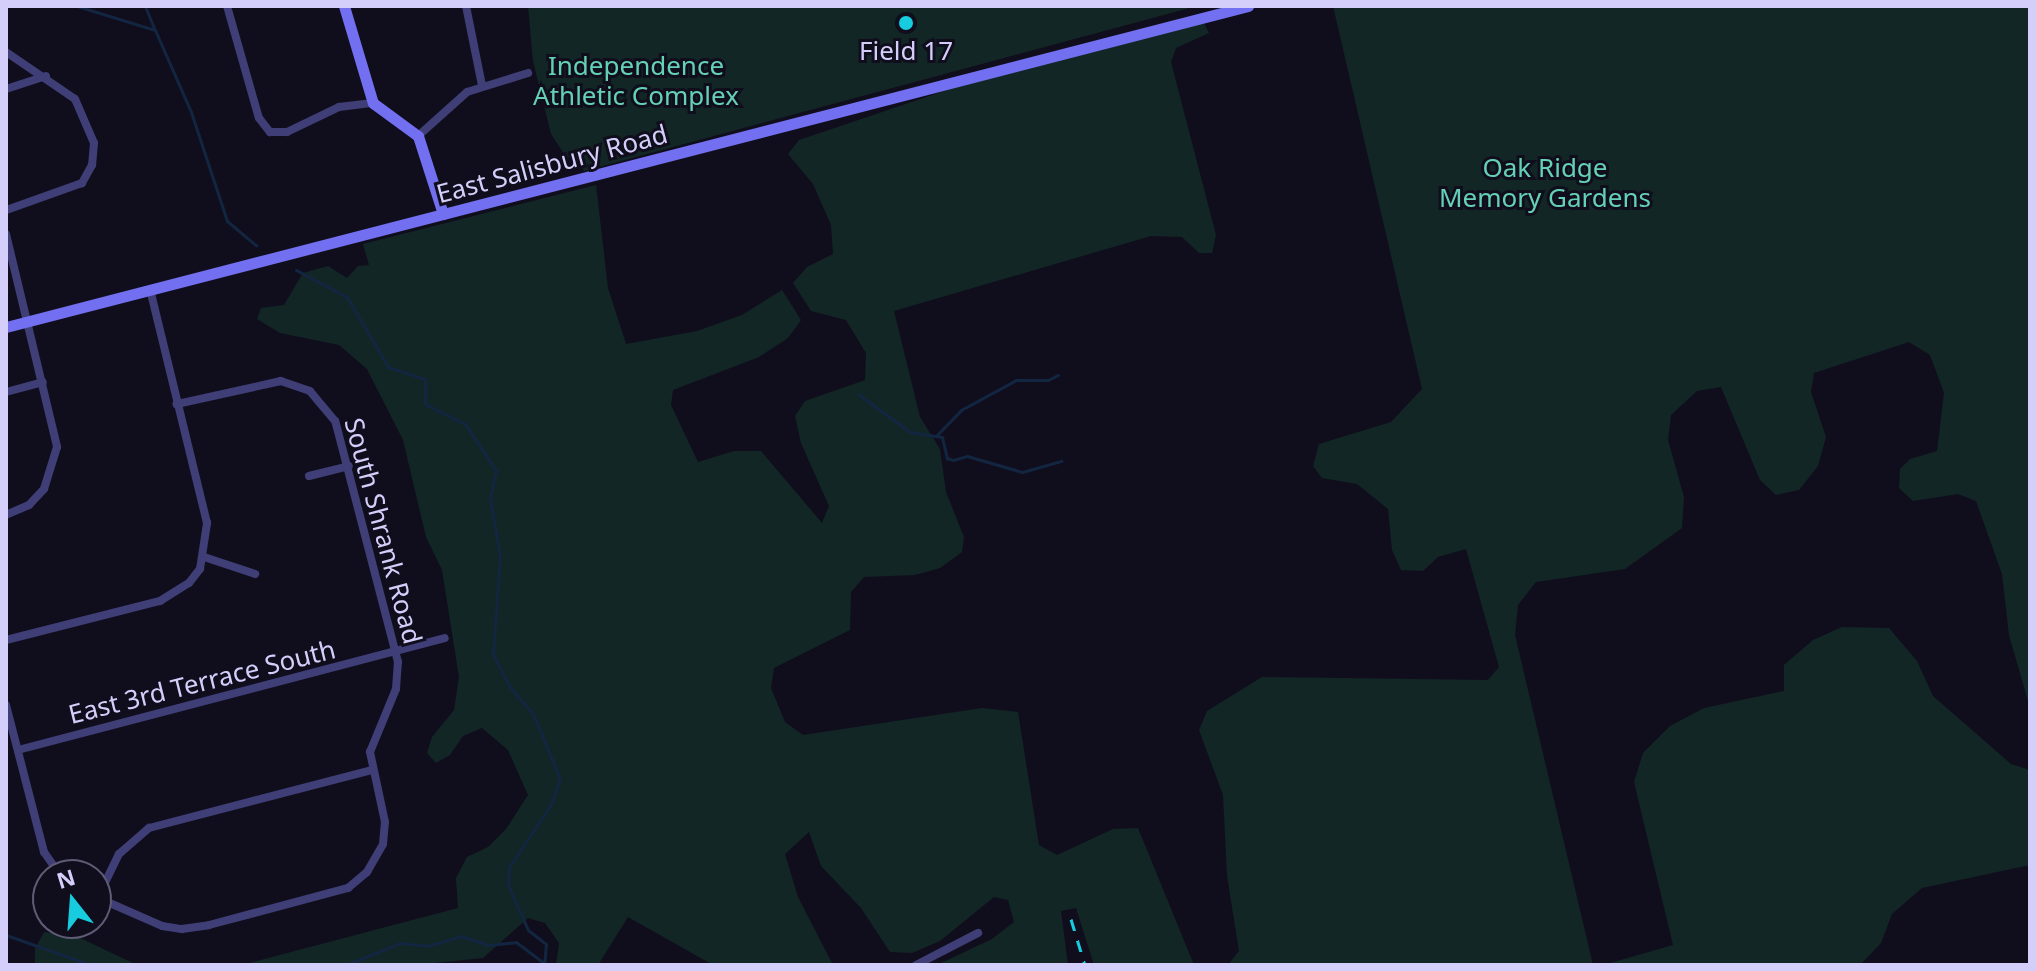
<!DOCTYPE html>
<style>
body{margin:0}
#map{position:relative;width:2036px;height:971px;overflow:hidden;background:#100e1d;font-family:"Noto Sans",sans-serif}
div>[style]{position:absolute}
[style*='--x']{left:calc(var(--x)*1px);top:calc(var(--y)*1px);width:calc(var(--w)*1px);rotate:calc(var(--a)*1deg)}
.green>*{inset:0;background:#122625}
.stream>*{height:3px;margin:-1.5px;padding:0 1.5px;transform-origin:1.5px;border-radius:1.5px;background:#132641}
.street>*{height:8px;margin:-4px;padding:0 4px;transform-origin:4px;border-radius:4px;background:#3f3e77}
.secondary>*{height:11px;margin:-5.5px;padding:0 5.5px;transform-origin:5.5px;border-radius:5.5px;background:#7270f0}
.rail>*{height:3px;margin-top:-1.5px;transform-origin:0;background:repeating-linear-gradient(90deg,#17ccde 0 12px,transparent 0 22px)}
.dots>*{width:22px;height:22px;translate:-50% -50%;box-sizing:border-box;border:4px solid #100e1d;border-radius:50%}
span{translate:-50% -50%;white-space:nowrap;text-align:center;line-height:1.15;-webkit-text-stroke:6px #100e1d;paint-order:stroke}
.poi-label{font-size:26px;color:#d4cffa}
.park-label{font-size:26px;color:#64d1b5}
.street-label{font-size:26px;color:#d4cffa}
.frame{position:absolute;inset:0;border:8px solid #d4cffa;pointer-events:none}
.north{position:absolute;left:32px;top:859px;width:80px;height:80px;box-sizing:border-box;background:#100e1d;border:2px solid #5e5b75;border-radius:50%;rotate:343deg;font-size:22px;font-weight:700;line-height:32px;text-align:center;color:#d4cffa}
.north::after{content:'';display:block;margin:auto;width:28px;height:36px;background:#17ccde;clip-path:polygon(50% 0,100% 100%,50% 72%,0 100%)}
</style>
<div id="map">
<div class="green">
<i style="clip-path:polygon(528px 6px,1197px 6px,584px 171px,581px 162px,566px 157px,551px 134px,533px 61px)"></i>
<i style="clip-path:polygon(1333px 6px,2030px 6px,2030px 708px,2009px 635px,2002px 574px,1976px 501px,1958px 494px,1913px 501px,1899px 488px,1900px 469px,1910px 459px,1937px 451px,1944px 393px,1930px 355px,1909px 342px,1814px 373px,1811px 392px,1826px 437px,1818px 466px,1799px 490px,1776px 495px,1760px 480px,1721px 387px,1697px 391px,1671px 415px,1668px 440px,1684px 497px,1682px 528px,1625px 569px,1536px 582px,1518px 605px,1515px 635px,1593px 965px,1228px 965px,1239px 951px,1227px 876px,1223px 795px,1199px 730px,1207px 711px,1262px 677px,1488px 680px,1499px 667px,1466px 549px,1438px 557px,1423px 571px,1401px 570px,1392px 550px,1388px 509px,1357px 484px,1322px 478px,1313px 466px,1319px 444px,1391px 422px,1422px 389px)"></i>
<i style="clip-path:polygon(1203px 21px,1209px 33px,1176px 48px,1171px 62px,1216px 235px,1212px 253px,1199px 253px,1182px 237px,1151px 236px,894px 311px,920px 417px,940px 449px,946px 492px,964px 537px,962px 552px,940px 568px,915px 575px,864px 577px,851px 592px,850px 630px,774px 668px,771px 688px,785px 722px,803px 735px,982px 708px,1018px 712px,1039px 845px,1057px 855px,1113px 829px,1138px 828px,1194px 965px,1094px 965px,1076px 908px,1061px 911px,1068px 965px,937px 965px,992px 939px,1014px 922px,1008px 900px,994px 897px,940px 941px,912px 953px,890px 952px,861px 908px,821px 866px,809px 832px,785px 854px,798px 897px,833px 965px,713px 965px,628px 917px,598px 965px,556px 965px,559px 943px,545px 923px,528px 918px,483px 958px,416px 965px,242px 965px,458px 908px,456px 878px,467px 857px,488px 847px,506px 829px,528px 795px,508px 750px,482px 728px,463px 736px,450px 755px,436px 763px,427px 753px,432px 737px,454px 710px,459px 677px,442px 570px,426px 537px,403px 440px,367px 369px,339px 345px,280px 333px,257px 319px,261px 308px,284px 305px,303px 273px,328px 266px,347px 278px,358px 266px,369px 265px,363px 244px,596px 185px,608px 288px,626px 344px,697px 331px,742px 315px,782px 290px,801px 320px,788px 338px,759px 357px,673px 390px,671px 405px,698px 462px,734px 451px,761px 451px,822px 523px,829px 506px,801px 443px,795px 416px,805px 401px,865px 380px,866px 353px,846px 320px,811px 311px,793px 283px,807px 267px,833px 254px,831px 225px,813px 184px,788px 154px,799px 140px,965px 84px)"></i>
<i style="clip-path:polygon(1842px 627px,1889px 628px,1917px 661px,1933px 696px,2011px 764px,2030px 770px,2030px 865px,1922px 888px,1892px 914px,1881px 943px,1860px 965px,1603px 965px,1673px 945px,1634px 782px,1643px 753px,1670px 726px,1704px 708px,1784px 691px,1784px 665px,1813px 640px)"></i>
<i style="clip-path:polygon(44px 932px,74px 935px,137px 965px,35px 965px,35px 949px)"></i>
</div>
<div class="stream">
<i style="--x:77;--y:6;--w:82;--a:17.1"></i>
<i style="--x:155;--y:30;--w:90;--a:66.3"></i>
<i style="--x:191;--y:112;--w:115;--a:71.7"></i>
<i style="--x:227;--y:221;--w:38;--a:40"></i>
<i style="--x:145;--y:6;--w:24;--a:68"></i>
<i style="--x:296;--y:270;--w:58;--a:27.9"></i>
<i style="--x:347;--y:297;--w:81;--a:59.6"></i>
<i style="--x:388;--y:367;--w:39;--a:18"></i>
<i style="--x:425;--y:379;--w:25;--a:90"></i>
<i style="--x:425;--y:404;--w:45;--a:26.6"></i>
<i style="--x:465;--y:424;--w:56;--a:56.6"></i>
<i style="--x:496;--y:471;--w:28;--a:103"></i>
<i style="--x:490;--y:498;--w:59;--a:80.2"></i>
<i style="--x:500;--y:556;--w:98;--a:94.1"></i>
<i style="--x:493;--y:654;--w:36;--a:63"></i>
<i style="--x:509;--y:686;--w:37;--a:49"></i>
<i style="--x:533;--y:714;--w:70;--a:67.4"></i>
<i style="--x:560;--y:779;--w:29;--a:110"></i>
<i style="--x:550;--y:806;--w:73;--a:123.9"></i>
<i style="--x:509;--y:867;--w:18;--a:93"></i>
<i style="--x:508;--y:885;--w:49;--a:66"></i>
<i style="--x:528;--y:930;--w:23;--a:38"></i>
<i style="--x:546;--y:944;--w:21;--a:95"></i>
<i style="--x:858;--y:394;--w:64;--a:36.2"></i>
<i style="--x:910;--y:432;--w:32;--a:9"></i>
<i style="--x:942;--y:437;--w:22;--a:77"></i>
<i style="--x:947;--y:458;--w:6;--a:18"></i>
<i style="--x:953;--y:460;--w:15;--a:-16"></i>
<i style="--x:967;--y:456;--w:57;--a:16.2"></i>
<i style="--x:1022;--y:472;--w:41;--a:-15.8"></i>
<i style="--x:936;--y:436;--w:36;--a:-46"></i>
<i style="--x:961;--y:410;--w:63;--a:-28.6"></i>
<i style="--x:1016;--y:380;--w:32;--a:0"></i>
<i style="--x:1048;--y:380;--w:11;--a:-27"></i>
<i style="--x:6;--y:935;--w:90;--a:19.4"></i>
<i style="--x:317;--y:965;--w:31;--a:-2"></i>
<i style="--x:348;--y:964;--w:56;--a:-22"></i>
<i style="--x:400;--y:943;--w:27;--a:6"></i>
<i style="--x:427;--y:946;--w:35;--a:-16"></i>
<i style="--x:461;--y:936;--w:29;--a:18"></i>
<i style="--x:489;--y:945;--w:27;--a:-6"></i>
<i style="--x:516;--y:942;--w:34;--a:37"></i>
</div>
<div class="street">
<i style="--x:227;--y:6;--w:116;--a:74.1"></i>
<i style="--x:259;--y:118;--w:18;--a:52"></i>
<i style="--x:270;--y:132;--w:17;--a:0"></i>
<i style="--x:287;--y:132;--w:58;--a:-25.7"></i>
<i style="--x:339;--y:107;--w:34;--a:-7"></i>
<i style="--x:466;--y:6;--w:81;--a:78.6"></i>
<i style="--x:6;--y:52;--w:83;--a:34.3"></i>
<i style="--x:75;--y:99;--w:48;--a:66.6"></i>
<i style="--x:94;--y:143;--w:22;--a:95"></i>
<i style="--x:92;--y:165;--w:21;--a:119"></i>
<i style="--x:82;--y:183;--w:81;--a:160.4"></i>
<i style="--x:6;--y:89;--w:42;--a:-18"></i>
<i style="--x:418;--y:136;--w:66;--a:-41.9"></i>
<i style="--x:467;--y:92;--w:64;--a:-17.3"></i>
<i style="--x:6;--y:234;--w:219;--a:76.5"></i>
<i style="--x:57;--y:447;--w:44;--a:107.2"></i>
<i style="--x:44;--y:489;--w:22;--a:133"></i>
<i style="--x:29;--y:505;--w:25;--a:157"></i>
<i style="--x:6;--y:392;--w:38;--a:-15"></i>
<i style="--x:309;--y:476;--w:41;--a:-14"></i>
<i style="--x:204;--y:557;--w:54;--a:18.4"></i>
<i style="--x:6;--y:640;--w:159;--a:-14.2"></i>
<i style="--x:160;--y:601;--w:34;--a:-32"></i>
<i style="--x:189;--y:583;--w:18;--a:-52"></i>
<i style="--x:200;--y:569;--w:47;--a:-81.3"></i>
<i style="--x:207;--y:523;--w:240;--a:-103.7"></i>
<i style="--x:6;--y:705;--w:152;--a:75.5"></i>
<i style="--x:44;--y:852;--w:28;--a:55"></i>
<i style="--x:18;--y:750;--w:441;--a:-14.7"></i>
<i style="--x:96;--y:897;--w:72;--a:23.7"></i>
<i style="--x:162;--y:926;--w:20;--a:9"></i>
<i style="--x:182;--y:929;--w:27;--a:-8"></i>
<i style="--x:209;--y:925;--w:144;--a:-14.9"></i>
<i style="--x:348;--y:888;--w:25;--a:-40"></i>
<i style="--x:367;--y:872;--w:32;--a:-60"></i>
<i style="--x:383;--y:844;--w:22;--a:-85"></i>
<i style="--x:385;--y:822;--w:72;--a:-102.1"></i>
<i style="--x:370;--y:752;--w:68;--a:-67.6"></i>
<i style="--x:396;--y:689;--w:27;--a:-86"></i>
<i style="--x:398;--y:662;--w:249;--a:-104.6"></i>
<i style="--x:335;--y:421;--w:39;--a:-130"></i>
<i style="--x:310;--y:391;--w:31;--a:-161"></i>
<i style="--x:281;--y:381;--w:107;--a:167.5"></i>
<i style="--x:98;--y:897;--w:48;--a:-64"></i>
<i style="--x:119;--y:854;--w:40;--a:-41"></i>
<i style="--x:149;--y:828;--w:230;--a:-14.6"></i>
<i style="--x:916;--y:965;--w:70;--a:-27.3"></i>
</div>
<div class="secondary">
<i style="--x:344;--y:6;--w:101;--a:73.4"></i>
<i style="--x:373;--y:103;--w:56;--a:36.3"></i>
<i style="--x:418;--y:136;--w:82;--a:72.2"></i>
<i style="--x:6;--y:327;--w:1283;--a:-14.49"></i>
</div>
<div class="rail">
<i style="--x:1071;--y:919;--w:48;--a:73.1"></i>
</div>
<div class="dots">
<i style="left:906px;top:23px;background:#17ccde"></i>
</div>
<div class="poi-label">
<span style="left:906px;top:51px">Field 17</span>
</div>
<div class="park-label">
<span style="left:636px;top:81px">Independence<br>Athletic Complex</span>
<span style="left:1545px;top:183px">Oak Ridge<br>Memory Gardens</span>
</div>
<div class="street-label">
<span style="left:552px;top:164px;rotate:-15deg">East Salisbury Road</span>
<span style="left:383px;top:531px;rotate:75deg">South Shrank Road</span>
<span style="left:202px;top:682px;rotate:-14deg">East 3rd Terrace South</span>
</div>
<div class="frame"></div>
<div class="north">N</div>
</div>
